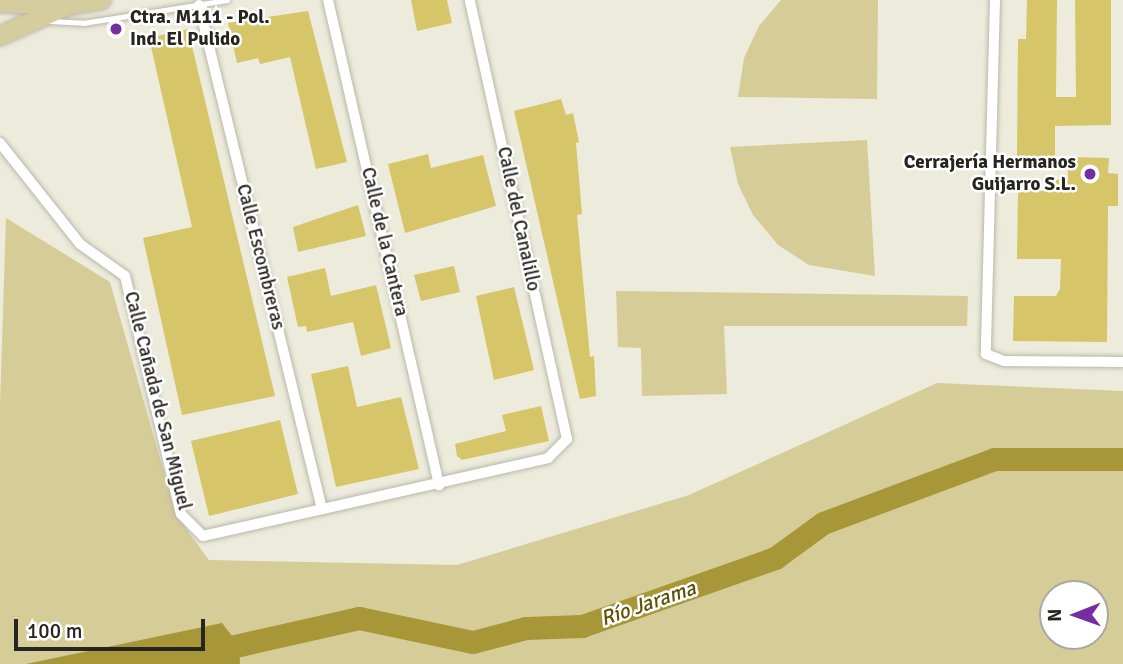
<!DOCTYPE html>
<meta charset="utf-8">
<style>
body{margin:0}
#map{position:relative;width:1123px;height:664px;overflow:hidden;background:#edebdc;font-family:Signika,sans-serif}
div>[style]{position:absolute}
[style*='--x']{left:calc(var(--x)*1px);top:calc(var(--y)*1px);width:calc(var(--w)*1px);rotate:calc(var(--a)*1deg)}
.green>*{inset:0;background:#d6cc97}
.water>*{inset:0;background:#a79738}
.river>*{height:23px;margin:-11.5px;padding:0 11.5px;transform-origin:11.5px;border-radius:11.5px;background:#a79738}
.building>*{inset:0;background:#d6c569}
.roads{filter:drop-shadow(0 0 2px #bab8a9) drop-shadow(0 0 2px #bab8a9)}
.lane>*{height:5px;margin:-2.5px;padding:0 2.5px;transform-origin:2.5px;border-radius:2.5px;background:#fff}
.street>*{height:10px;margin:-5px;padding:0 5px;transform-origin:5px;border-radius:5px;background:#fff}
.primary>*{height:18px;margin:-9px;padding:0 9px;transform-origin:9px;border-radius:9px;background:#d6cd9e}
.dots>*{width:19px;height:19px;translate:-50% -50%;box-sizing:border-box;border:4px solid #fff;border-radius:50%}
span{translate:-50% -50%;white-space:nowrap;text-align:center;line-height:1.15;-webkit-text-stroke:5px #fff;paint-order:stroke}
.poi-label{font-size:19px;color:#26251f;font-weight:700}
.left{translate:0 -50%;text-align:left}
.right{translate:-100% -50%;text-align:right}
.street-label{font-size:19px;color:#26251f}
.water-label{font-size:21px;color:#5d5106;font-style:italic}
.north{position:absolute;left:1039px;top:580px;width:70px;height:70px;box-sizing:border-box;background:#fff;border:2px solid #a8a8a5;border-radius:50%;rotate:269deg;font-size:19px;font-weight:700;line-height:28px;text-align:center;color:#26251f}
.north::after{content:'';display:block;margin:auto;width:24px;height:32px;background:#752ea1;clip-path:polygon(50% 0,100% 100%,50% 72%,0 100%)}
.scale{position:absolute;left:14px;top:619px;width:191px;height:32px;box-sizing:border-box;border:4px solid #26251f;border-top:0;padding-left:9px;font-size:21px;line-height:24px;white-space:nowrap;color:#26251f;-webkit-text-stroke:5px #fff;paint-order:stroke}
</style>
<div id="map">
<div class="green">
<i style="clip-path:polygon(781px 0,878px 0,877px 99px,738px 97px,744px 58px,759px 26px)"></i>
<i style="clip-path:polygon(867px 140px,875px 276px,809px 265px,778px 245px,753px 215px,738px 184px,730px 147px)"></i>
<i style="clip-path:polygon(evenodd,6px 218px,110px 282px,176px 515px,209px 560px,457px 565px,689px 495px,937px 383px,1123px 391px,1123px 664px,0 664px,0 405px,6px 218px,1053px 594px,1095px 594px,1095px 636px,1053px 636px,1053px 594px)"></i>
<i style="clip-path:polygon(616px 291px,968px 296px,967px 326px,724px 326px,727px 394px,642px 396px,641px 348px,618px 347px)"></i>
</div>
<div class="water">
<i style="clip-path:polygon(222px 623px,239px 645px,240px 664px,26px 664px)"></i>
</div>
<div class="river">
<i style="--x:155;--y:664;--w:209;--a:-12.7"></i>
<i style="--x:359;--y:618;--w:116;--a:11.9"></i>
<i style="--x:473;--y:642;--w:55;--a:-14.8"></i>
<i style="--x:526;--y:628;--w:56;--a:-2"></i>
<i style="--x:582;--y:626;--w:205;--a:-19.4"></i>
<i style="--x:775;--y:558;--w:59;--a:-36.1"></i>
<i style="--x:823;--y:523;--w:183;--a:-20.5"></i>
<i style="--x:994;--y:459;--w:129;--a:0"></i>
</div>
<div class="building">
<i style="clip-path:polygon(411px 0,447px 0,452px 23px,417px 31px)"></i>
<i style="clip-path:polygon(1027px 0,1057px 0,1056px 97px,1076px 97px,1075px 0,1111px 0,1111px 125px,1055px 126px,1055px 157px,1017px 157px,1018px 39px,1026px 39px)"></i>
<i style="clip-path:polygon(308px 11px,347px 162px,316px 169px,290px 57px,260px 64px,258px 58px,237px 63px,228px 23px)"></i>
<i style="clip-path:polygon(188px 29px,275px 396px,182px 415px,143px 238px,192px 227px,149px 38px)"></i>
<i style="clip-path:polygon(561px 99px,566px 115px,573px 113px,579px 142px,576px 143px,582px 214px,577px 215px,590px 357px,594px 356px,596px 396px,580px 399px,514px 111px)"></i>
<i style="clip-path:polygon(428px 154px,431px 168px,483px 155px,496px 206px,405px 233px,388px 164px)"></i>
<i style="clip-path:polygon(1068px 157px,1109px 158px,1108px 173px,1118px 174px,1118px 206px,1108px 206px,1107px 342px,1013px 341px,1014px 296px,1056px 296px,1060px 289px,1061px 259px,1017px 259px,1018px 191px,1050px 191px,1050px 180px,1068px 180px)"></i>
<i style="clip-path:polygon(358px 205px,366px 236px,298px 252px,293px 227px)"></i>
<i style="clip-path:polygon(454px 266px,460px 292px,421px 301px,414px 275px)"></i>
<i style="clip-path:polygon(325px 268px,331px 296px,376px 285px,391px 348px,361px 356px,353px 322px,307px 332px,306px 326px,298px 327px,287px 277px)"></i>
<i style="clip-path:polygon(514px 287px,534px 370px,494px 380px,476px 296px)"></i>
<i style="clip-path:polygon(348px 366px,357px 407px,401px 397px,419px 469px,336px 487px,311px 374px)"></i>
<i style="clip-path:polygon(541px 406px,549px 441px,462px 460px,457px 456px,455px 444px,506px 431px,502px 415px)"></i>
<i style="clip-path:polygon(280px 420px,298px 494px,209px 516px,191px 441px)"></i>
</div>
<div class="roads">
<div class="lane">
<i style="--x:50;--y:21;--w:33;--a:3"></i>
<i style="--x:83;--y:23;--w:146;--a:-9.1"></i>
</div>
<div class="street">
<i style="--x:328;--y:0;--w:498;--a:77.1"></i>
<i style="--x:995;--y:0;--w:354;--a:91.5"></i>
<i style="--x:986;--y:354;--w:19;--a:21"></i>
<i style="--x:1004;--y:361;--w:119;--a:0.5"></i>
<i style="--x:199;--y:5;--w:519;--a:76.29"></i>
<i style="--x:0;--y:143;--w:129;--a:51.6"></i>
<i style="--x:80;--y:244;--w:55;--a:35.4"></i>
<i style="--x:125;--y:276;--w:244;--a:76.8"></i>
<i style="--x:181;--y:514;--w:31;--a:45"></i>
<i style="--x:203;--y:536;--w:354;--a:-12.7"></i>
<i style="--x:548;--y:458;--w:27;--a:-45"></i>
<i style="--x:567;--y:439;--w:450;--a:-102.5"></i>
</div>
<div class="primary">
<i style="--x:0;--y:3;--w:60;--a:2.9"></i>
<i style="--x:0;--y:36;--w:73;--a:-24.1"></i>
<i style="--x:67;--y:6;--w:35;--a:-10"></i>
</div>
</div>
<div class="dots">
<i style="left:116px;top:29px;background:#752ea1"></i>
<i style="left:1090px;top:174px;background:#752ea1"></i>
</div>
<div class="poi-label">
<span class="left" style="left:130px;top:29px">Ctra. M111 - Pol.<br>Ind. El Pulido</span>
<span class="right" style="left:1076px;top:174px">Cerrajería Hermanos<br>Guijarro S.L.</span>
</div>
<div class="street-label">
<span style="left:518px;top:219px;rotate:78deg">Calle del Canalillo</span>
<span style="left:384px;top:242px;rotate:77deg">Calle de la Cantera</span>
<span style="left:260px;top:257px;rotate:76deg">Calle Escombreras</span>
<span style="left:157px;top:401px;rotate:76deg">Calle Cañada de San Miguel</span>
</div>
<div class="water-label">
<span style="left:648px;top:603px;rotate:-19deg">Río Jarama</span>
</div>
<div class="north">N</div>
<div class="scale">100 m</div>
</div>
